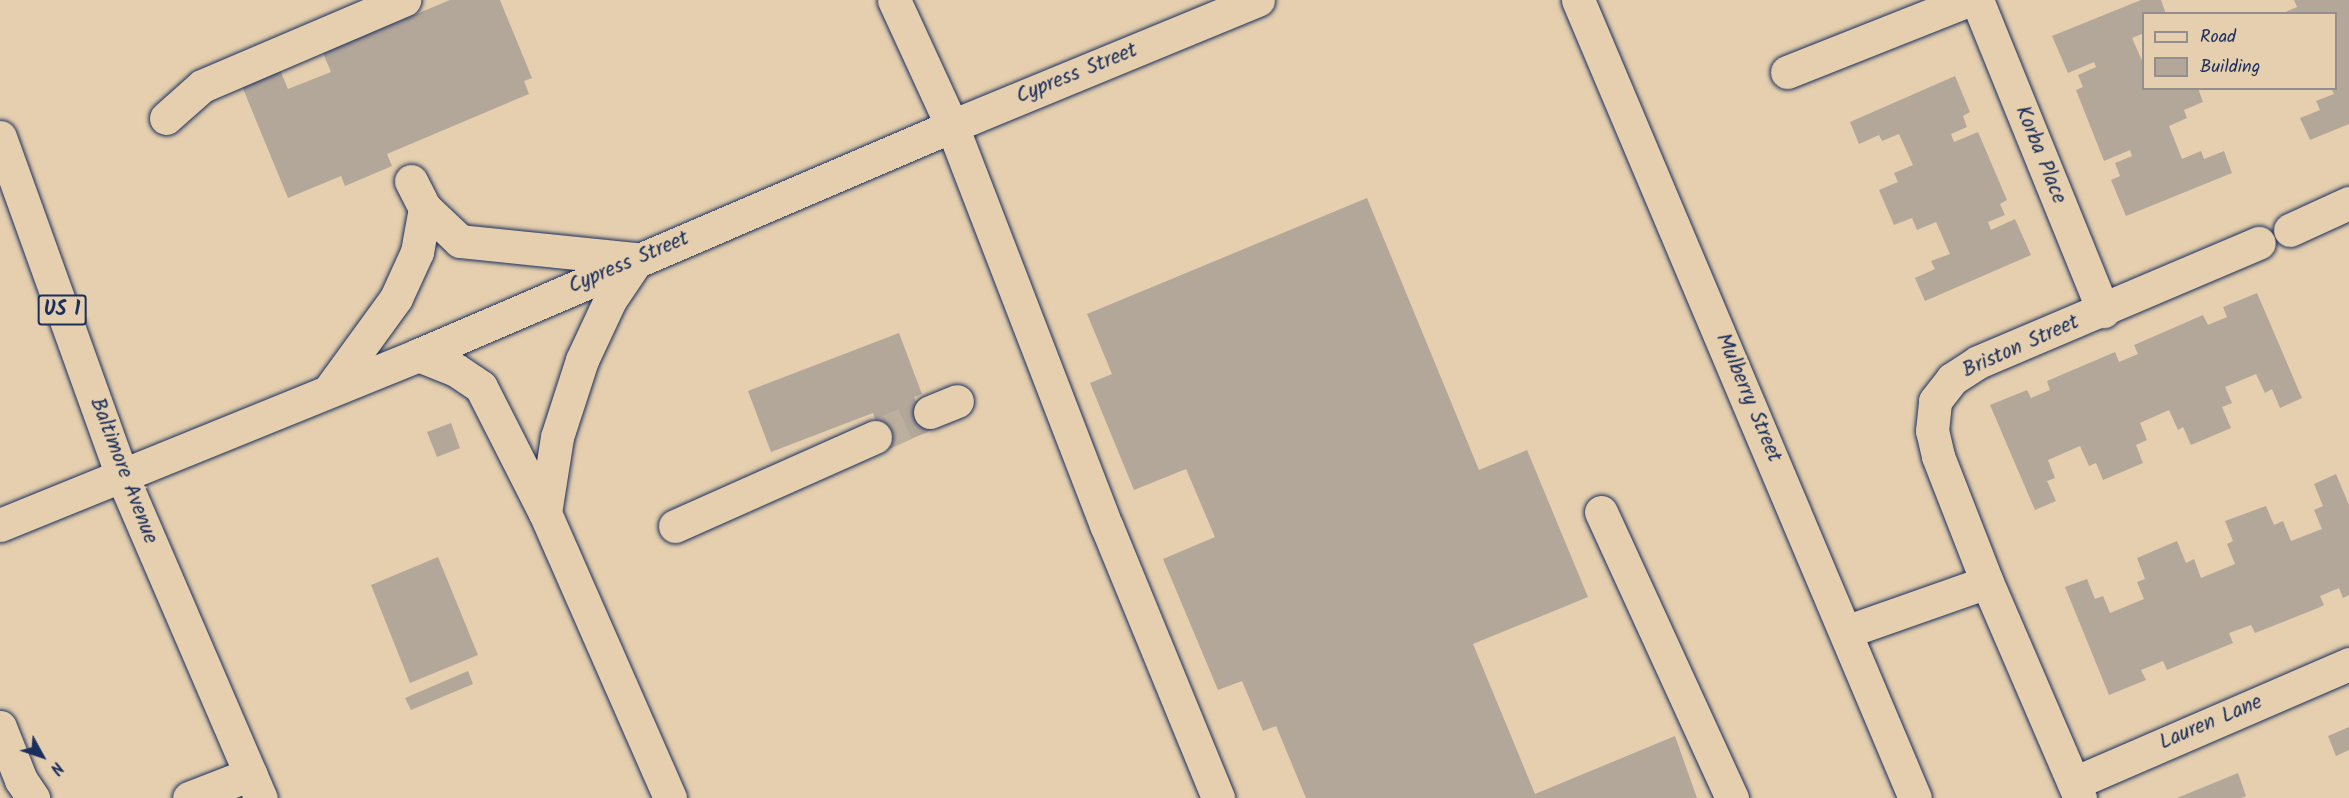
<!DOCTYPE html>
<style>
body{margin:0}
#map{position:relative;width:2349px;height:798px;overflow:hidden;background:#e5cfae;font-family:Kalam,sans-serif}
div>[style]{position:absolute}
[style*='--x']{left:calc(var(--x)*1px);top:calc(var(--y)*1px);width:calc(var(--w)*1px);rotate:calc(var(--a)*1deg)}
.building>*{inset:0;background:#b3a79a}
.minor-tunnel>*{height:33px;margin-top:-16.5px;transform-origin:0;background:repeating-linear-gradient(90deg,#bdaf9e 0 33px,transparent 0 49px)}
.roads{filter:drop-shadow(0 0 2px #1b2f5e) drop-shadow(0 0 2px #1b2f5e)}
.minor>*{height:33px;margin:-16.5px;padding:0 16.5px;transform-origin:16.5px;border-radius:16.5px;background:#e5cfae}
.major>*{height:33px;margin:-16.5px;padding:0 16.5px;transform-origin:16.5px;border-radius:16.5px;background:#e5cfae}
span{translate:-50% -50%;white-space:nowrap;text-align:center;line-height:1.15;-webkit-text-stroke:6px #e5cfae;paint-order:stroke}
.shield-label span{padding:2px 4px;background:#e5cfae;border:2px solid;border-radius:4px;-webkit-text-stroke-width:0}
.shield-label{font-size:20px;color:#1b2f5e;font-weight:700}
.street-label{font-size:21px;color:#1b2f5e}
.legend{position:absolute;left:2142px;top:12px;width:195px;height:78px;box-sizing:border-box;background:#e5cfae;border:2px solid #948f8e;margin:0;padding:8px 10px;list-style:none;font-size:18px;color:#1b2f5e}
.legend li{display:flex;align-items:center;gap:12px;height:30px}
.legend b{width:30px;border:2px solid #948f8e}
.north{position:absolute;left:12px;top:726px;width:60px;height:60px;-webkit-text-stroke:4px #e5cfae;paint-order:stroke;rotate:130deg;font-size:16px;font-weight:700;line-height:24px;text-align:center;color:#1b2f5e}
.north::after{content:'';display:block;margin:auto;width:21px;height:27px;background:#1b2f5e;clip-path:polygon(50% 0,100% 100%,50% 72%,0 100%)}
</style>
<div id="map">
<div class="building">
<i style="clip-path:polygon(450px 0,500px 0,532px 78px,524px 81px,529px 94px,387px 154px,392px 166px,345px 186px,341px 176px,288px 198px,239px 79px,277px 63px,288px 89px,331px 72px,323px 53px)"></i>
<i style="clip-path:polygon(2141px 0,2161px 0,2166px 14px,2144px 14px,2144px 33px,2132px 38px,2144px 65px,2144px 88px,2198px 88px,2203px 102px,2184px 110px,2187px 118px,2169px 126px,2182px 159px,2201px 151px,2204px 159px,2224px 151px,2232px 173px,2126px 216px,2111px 180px,2120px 176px,2115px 163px,2132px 156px,2130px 150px,2104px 161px,2076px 90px,2083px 87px,2078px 75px,2096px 67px,2094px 62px,2068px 73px,2052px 36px)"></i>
<i style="clip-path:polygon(2294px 0,2349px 0,2349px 124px,2310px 140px,2300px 118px,2320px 110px,2316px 101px,2334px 94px,2331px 88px,2336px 88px,2336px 14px,2281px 14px,2297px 7px)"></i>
<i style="clip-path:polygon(1955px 76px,1970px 112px,1963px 116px,1967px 127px,1951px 134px,1954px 142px,1978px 132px,2007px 200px,2000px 204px,2005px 215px,1988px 222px,1991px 230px,2015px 219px,2031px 255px,1925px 301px,1915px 278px,1935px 269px,1931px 261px,1950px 254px,1936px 222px,1917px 230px,1912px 218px,1894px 225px,1879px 190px,1898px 182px,1894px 173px,1913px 165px,1899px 134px,1882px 141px,1879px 135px,1859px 144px,1850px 122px)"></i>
<i style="clip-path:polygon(1367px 198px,1479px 470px,1527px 450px,1588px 597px,1473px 644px,1535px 794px,1675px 736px,1697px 798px,1306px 798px,1276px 726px,1263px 731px,1242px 681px,1218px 690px,1163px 559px,1215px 537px,1186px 469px,1134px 490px,1090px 383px,1112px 374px,1087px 314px)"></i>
<i style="clip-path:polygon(2257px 293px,2302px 398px,2280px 408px,2272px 389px,2265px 393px,2256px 374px,2225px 387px,2232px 403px,2222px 407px,2231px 428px,2191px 445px,2183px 427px,2178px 430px,2169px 410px,2140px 423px,2147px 440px,2136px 445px,2143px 463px,2103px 480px,2096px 463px,2089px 466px,2080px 446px,2048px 460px,2055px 478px,2047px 481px,2056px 501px,2035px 510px,1990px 405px,2027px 390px,2031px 398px,2050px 390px,2047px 381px,2115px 352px,2119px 362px,2138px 354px,2134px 345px,2203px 315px,2208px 325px,2227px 317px,2223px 307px)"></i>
<i style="clip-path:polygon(899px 333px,922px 394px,914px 397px,928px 432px,886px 449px,873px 413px,771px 452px,748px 391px)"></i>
<i style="clip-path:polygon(451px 423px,460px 448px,437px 457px,427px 432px)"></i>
<i style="clip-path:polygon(2336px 474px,2349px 505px,2349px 595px,2343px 598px,2339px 588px,2320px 596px,2324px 605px,2318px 608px,2255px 633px,2251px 625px,2229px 633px,2233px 643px,2167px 670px,2163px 661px,2141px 670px,2146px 680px,2109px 695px,2065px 587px,2087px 579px,2095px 599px,2103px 596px,2110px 613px,2144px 599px,2137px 582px,2145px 579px,2137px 558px,2177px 541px,2186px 563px,2194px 559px,2201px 578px,2235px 564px,2227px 544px,2233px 541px,2225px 521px,2266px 506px,2274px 525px,2283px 521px,2291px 541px,2322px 529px,2314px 510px,2323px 506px,2314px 484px)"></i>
<i style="clip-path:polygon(438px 557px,478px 655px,410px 683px,371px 585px)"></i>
<i style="clip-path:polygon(468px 671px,473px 684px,411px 710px,405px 698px)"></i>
<i style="clip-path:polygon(2349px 727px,2349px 750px,2336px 756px,2328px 736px)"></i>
<i style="clip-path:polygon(2238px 773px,2246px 796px,2241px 798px,2177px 798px)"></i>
</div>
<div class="minor-tunnel">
<i style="--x:875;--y:437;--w:60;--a:-24.4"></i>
</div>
<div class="roads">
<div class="minor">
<i style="--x:894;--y:0;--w:139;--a:65.3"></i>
<i style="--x:952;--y:126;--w:430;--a:68.9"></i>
<i style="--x:1107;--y:527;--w:293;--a:67.7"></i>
<i style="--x:1578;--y:0;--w:866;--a:67.11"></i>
<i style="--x:1977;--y:0;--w:336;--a:67.9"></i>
<i style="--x:1787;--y:72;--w:196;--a:-21.6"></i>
<i style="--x:166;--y:118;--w:48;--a:-41.6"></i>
<i style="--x:202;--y:86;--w:220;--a:-23.1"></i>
<i style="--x:411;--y:181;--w:30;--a:63"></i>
<i style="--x:2290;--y:230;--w:65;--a:-24.6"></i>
<i style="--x:418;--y:355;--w:41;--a:21.5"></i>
<i style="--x:456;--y:370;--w:30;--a:34"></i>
<i style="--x:481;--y:387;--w:141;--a:63.1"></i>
<i style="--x:545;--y:513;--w:77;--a:-81"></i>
<i style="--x:557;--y:437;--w:81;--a:-72"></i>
<i style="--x:582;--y:360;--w:66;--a:-65"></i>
<i style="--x:610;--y:300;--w:48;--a:-56"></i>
<i style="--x:330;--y:389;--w:112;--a:-54"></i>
<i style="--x:396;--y:298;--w:51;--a:-65.5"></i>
<i style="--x:417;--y:252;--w:45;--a:-79.7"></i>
<i style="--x:425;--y:208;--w:48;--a:43.3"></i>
<i style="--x:460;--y:241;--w:176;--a:5.9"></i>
<i style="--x:930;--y:412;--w:29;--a:-22"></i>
<i style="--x:1601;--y:512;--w:315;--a:65.4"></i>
<i style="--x:545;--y:513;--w:311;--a:66.3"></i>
<i style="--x:0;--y:525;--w:451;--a:-22.1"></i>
<i style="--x:418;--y:355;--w:581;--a:-23.21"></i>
<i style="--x:952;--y:126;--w:331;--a:-22.4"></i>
<i style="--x:675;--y:526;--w:219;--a:-24"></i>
<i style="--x:1848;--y:631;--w:147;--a:-19.4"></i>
<i style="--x:0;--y:727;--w:57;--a:68.4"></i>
<i style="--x:21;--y:780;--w:22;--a:56"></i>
<i style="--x:2074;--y:783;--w:300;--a:-23.4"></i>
<i style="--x:189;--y:798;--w:66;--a:-21.2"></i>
<i style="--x:2080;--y:798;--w:235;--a:-113.3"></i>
<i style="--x:1987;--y:582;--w:135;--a:-111.3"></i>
<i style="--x:1938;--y:456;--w:26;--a:-103"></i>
<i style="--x:1932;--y:431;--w:30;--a:-84"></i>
<i style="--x:1935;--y:401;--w:28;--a:-52"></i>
<i style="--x:1952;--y:379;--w:31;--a:-33"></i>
<i style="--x:1978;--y:362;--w:305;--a:-23"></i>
</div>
<div class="major">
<i style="--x:0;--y:137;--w:360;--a:70.2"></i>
<i style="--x:122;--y:476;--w:351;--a:66.7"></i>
</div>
</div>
<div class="shield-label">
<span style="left:62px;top:310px">US 1</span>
</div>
<div class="street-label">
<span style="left:1077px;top:74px;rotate:-22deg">Cypress Street</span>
<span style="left:2040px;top:155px;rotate:68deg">Korba Place</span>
<span style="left:629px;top:263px;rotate:-23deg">Cypress Street</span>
<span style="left:2021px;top:347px;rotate:-24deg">Briston Street</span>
<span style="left:1748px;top:398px;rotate:67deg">Mulberry Street</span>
<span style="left:123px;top:471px;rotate:69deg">Baltimore Avenue</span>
<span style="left:2211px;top:723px;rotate:-23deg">Lauren Lane</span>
</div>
<ul class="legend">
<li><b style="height:8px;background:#e5cfae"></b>Road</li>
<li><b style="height:16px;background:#b3a79a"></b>Building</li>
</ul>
<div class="north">N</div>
</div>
